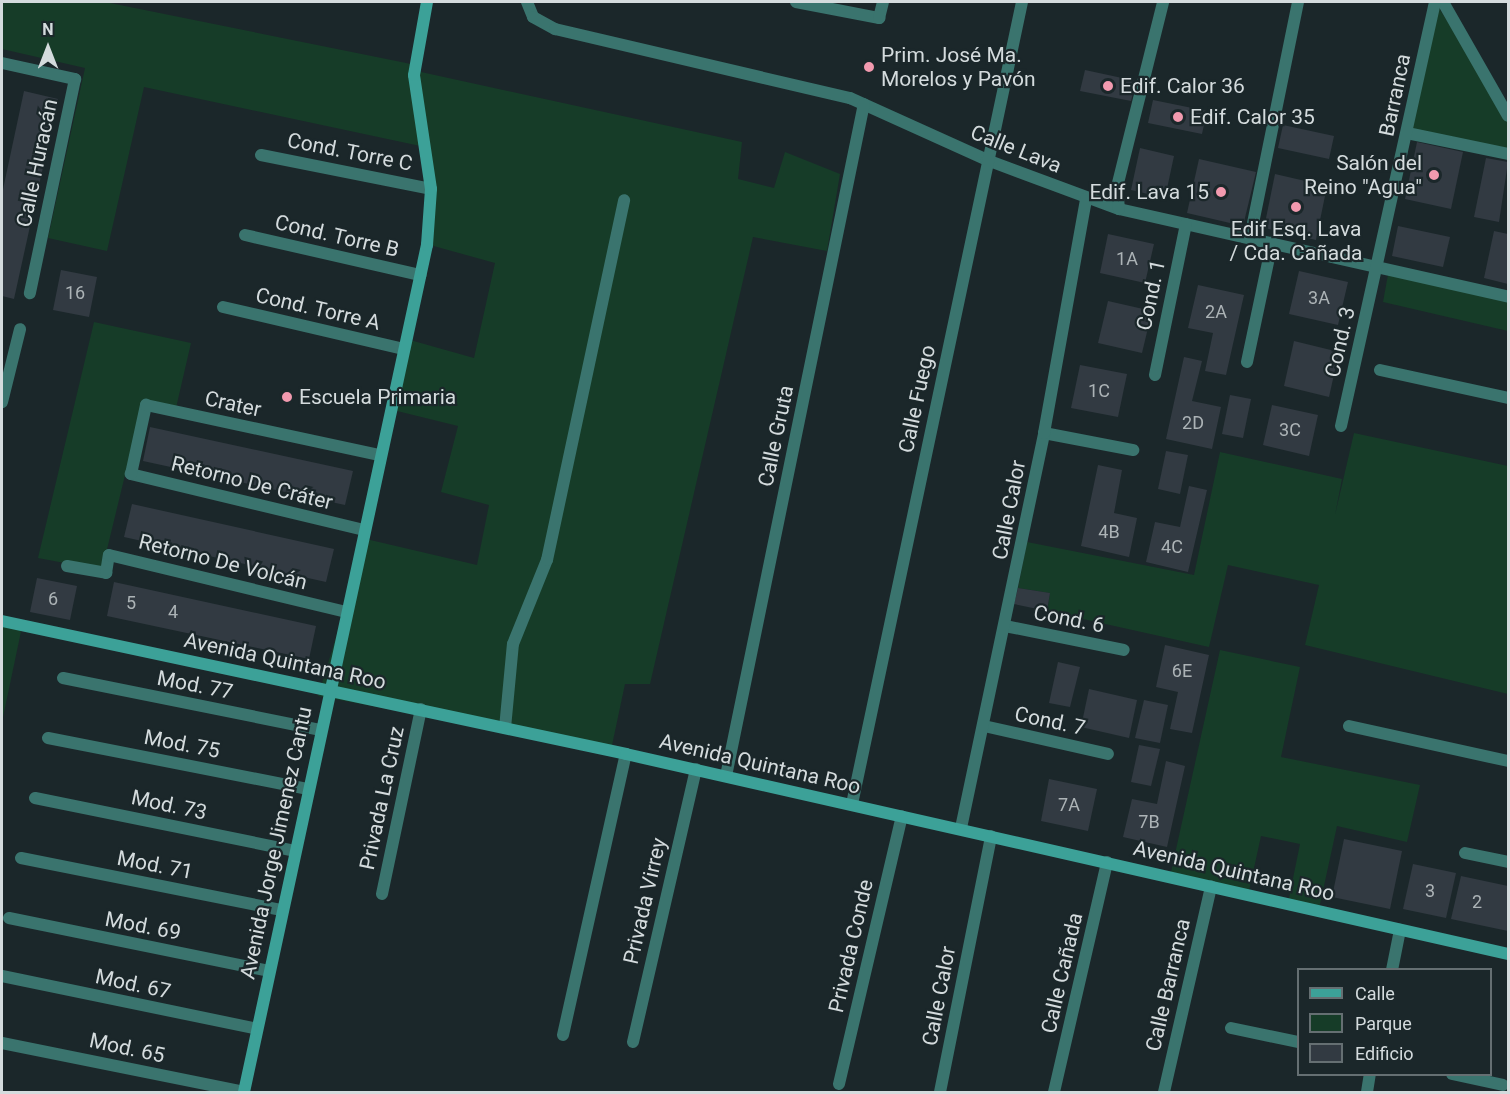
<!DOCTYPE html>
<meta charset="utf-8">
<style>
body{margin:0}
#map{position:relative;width:1510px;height:1094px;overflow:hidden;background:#1b272a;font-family:Roboto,sans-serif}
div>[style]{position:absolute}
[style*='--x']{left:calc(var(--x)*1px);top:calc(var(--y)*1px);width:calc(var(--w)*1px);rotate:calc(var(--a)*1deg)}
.green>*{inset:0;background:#163c28}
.building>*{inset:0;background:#323a42}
.minor>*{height:12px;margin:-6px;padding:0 6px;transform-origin:6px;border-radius:6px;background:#3a746e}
.secondary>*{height:12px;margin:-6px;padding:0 6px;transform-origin:6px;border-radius:6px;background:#3ca198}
.dots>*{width:16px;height:16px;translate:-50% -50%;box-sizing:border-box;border:3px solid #1b272a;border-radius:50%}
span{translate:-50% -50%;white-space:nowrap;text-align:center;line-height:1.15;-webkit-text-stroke:4.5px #1b272a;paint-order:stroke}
.number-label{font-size:18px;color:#acb3b6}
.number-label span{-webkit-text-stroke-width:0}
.poi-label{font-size:21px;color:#d4dbdd}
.left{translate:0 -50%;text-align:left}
.right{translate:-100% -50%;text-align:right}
.street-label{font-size:21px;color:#d4dbdd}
.frame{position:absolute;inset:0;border:3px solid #d4dbdd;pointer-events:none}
.legend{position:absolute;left:1297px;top:968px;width:195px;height:108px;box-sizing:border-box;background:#1b272a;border:2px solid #656f72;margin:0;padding:8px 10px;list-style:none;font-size:18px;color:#d4dbdd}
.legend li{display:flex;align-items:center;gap:12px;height:30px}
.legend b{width:30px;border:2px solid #656f72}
.north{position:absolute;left:18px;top:18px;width:60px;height:60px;-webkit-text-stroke:4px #1b272a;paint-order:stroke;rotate:0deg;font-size:16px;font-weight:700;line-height:24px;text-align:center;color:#d4dbdd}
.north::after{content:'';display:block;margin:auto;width:21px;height:27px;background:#d4dbdd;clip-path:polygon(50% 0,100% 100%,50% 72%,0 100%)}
</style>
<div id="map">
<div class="green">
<i style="clip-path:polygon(2px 2px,105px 2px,421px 66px,421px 72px,742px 142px,738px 179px,774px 188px,785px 152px,840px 174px,827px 251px,753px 237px,650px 684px,625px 684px,611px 750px,318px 696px,366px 539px,477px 565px,489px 505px,441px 492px,458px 426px,393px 410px,410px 340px,474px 358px,495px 263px,430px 245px,425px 147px,144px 87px,107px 251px,48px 238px,85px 68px,2px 49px)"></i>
<i style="clip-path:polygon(1435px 2px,1508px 116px,1508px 154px,1407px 133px)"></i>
<i style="clip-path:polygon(1389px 269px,1508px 294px,1508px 331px,1383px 302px)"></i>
<i style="clip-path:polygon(94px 322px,191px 343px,176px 408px,143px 401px,102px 570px,38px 558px)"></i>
<i style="clip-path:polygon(1354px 433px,1508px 466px,1508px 694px,1305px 645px,1319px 585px,1228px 565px,1209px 647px,1047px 611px,1050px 593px,1018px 588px,1027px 542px,1194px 575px,1220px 452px,1342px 479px,1335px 515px)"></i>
<i style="clip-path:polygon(2px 618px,23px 622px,2px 722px)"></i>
<i style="clip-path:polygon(1220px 650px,1300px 667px,1281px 757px,1420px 785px,1407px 842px,1337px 826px,1319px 909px,1288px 903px,1300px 844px,1261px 836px,1249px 891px,1171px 872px)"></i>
</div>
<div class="building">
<i style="clip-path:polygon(1085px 70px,1136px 81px,1131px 101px,1080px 91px)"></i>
<i style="clip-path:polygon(24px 91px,58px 99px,14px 299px,2px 296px,2px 194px)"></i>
<i style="clip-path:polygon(1153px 100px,1207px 111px,1202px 134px,1148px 123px)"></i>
<i style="clip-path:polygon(1283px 125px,1334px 136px,1329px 159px,1278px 148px)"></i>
<i style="clip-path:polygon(1417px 142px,1463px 152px,1451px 209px,1405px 199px)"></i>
<i style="clip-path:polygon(1140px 148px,1174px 156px,1165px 198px,1131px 190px)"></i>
<i style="clip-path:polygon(1486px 158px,1508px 162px,1499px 222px,1474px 217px)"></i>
<i style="clip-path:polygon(1199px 159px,1256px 172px,1243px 226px,1187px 213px)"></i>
<i style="clip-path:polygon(1275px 174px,1327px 186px,1316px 240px,1264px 228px)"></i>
<i style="clip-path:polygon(1398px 226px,1450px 237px,1443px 267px,1392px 256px)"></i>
<i style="clip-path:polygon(1494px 231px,1508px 234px,1508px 284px,1484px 278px)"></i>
<i style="clip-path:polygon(1108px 234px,1154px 244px,1145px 283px,1100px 273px)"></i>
<i style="clip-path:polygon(61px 270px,97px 277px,89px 317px,53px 310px)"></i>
<i style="clip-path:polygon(1299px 271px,1348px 282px,1338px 325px,1289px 314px)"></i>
<i style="clip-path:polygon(1198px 285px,1244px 295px,1226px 375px,1205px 371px,1213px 333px,1188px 328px)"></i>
<i style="clip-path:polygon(1108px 301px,1152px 311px,1142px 353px,1098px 343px)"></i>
<i style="clip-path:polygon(1294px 341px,1339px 352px,1329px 397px,1284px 386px)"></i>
<i style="clip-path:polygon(1184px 357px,1202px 361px,1192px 401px,1221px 407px,1212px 449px,1166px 439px)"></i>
<i style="clip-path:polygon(1080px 365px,1127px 374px,1118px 417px,1071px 408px)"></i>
<i style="clip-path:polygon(1230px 395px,1251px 399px,1243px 438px,1222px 434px)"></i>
<i style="clip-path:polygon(1272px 405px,1318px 415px,1309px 456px,1263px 445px)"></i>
<i style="clip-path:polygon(150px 427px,353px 471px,345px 505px,143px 461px)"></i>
<i style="clip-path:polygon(1166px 451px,1188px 455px,1180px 494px,1158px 489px)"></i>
<i style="clip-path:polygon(1098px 465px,1122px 470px,1114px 513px,1137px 518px,1129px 557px,1081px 546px)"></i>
<i style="clip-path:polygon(1189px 486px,1207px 490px,1188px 572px,1146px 562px,1155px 522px,1180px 527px)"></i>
<i style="clip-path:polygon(132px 504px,334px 549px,326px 582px,124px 537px)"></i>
<i style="clip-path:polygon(37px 578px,77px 586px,70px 620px,30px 612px)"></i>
<i style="clip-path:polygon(114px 582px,316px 626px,309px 659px,107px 616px)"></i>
<i style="clip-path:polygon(1018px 588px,1050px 593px,1047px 611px,1014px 604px)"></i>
<i style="clip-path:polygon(1165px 645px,1209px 655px,1192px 733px,1170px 729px,1178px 692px,1156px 687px)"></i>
<i style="clip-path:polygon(1058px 662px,1080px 667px,1070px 707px,1049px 703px)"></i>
<i style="clip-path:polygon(1089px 689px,1137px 700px,1129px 738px,1081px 727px)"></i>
<i style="clip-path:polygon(1144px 700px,1168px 705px,1160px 743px,1135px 738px)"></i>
<i style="clip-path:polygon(1139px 745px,1160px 749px,1151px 786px,1131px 782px)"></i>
<i style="clip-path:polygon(1166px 761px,1185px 766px,1167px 847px,1123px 837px,1132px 799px,1157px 804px)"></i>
<i style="clip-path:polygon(1049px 779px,1097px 789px,1088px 831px,1041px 821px)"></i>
<i style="clip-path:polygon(1344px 839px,1402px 851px,1390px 909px,1332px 897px)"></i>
<i style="clip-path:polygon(1413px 864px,1456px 873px,1446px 918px,1403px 909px)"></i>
<i style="clip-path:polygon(1461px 876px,1508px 886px,1508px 931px,1451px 919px)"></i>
</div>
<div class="minor">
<i style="--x:527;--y:2;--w:16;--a:68"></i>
<i style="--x:533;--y:17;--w:25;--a:29"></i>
<i style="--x:555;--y:29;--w:303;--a:13.2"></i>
<i style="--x:850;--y:98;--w:150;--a:24.3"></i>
<i style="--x:987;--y:160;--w:141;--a:20.4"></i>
<i style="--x:1119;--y:209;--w:399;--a:12.7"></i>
<i style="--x:796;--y:2;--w:85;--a:10.9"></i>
<i style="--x:879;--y:18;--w:16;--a:-76"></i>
<i style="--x:1443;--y:2;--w:131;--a:60.3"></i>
<i style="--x:2;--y:63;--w:75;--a:12.4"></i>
<i style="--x:75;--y:79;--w:219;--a:101.9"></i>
<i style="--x:1407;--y:133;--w:103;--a:11.7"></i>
<i style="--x:261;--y:155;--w:173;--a:11.3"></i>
<i style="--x:1119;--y:209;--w:22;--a:-95"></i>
<i style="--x:1117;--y:187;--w:191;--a:-76"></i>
<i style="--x:245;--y:235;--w:180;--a:12.9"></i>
<i style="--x:1250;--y:238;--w:241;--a:-78.5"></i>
<i style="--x:223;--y:307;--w:186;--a:13.1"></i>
<i style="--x:1247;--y:362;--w:122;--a:-78.1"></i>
<i style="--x:1380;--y:370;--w:131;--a:12.3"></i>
<i style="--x:1155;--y:375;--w:154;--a:-78.4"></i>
<i style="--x:2;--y:402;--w:75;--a:-76.1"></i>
<i style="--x:1341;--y:426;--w:434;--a:-77.5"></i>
<i style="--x:1044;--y:433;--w:91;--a:10.8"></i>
<i style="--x:364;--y:530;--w:240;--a:-166.5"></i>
<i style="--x:131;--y:474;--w:71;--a:-77.7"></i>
<i style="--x:146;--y:405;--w:239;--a:12.1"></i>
<i style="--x:67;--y:566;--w:40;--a:10"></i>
<i style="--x:106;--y:573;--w:18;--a:-81"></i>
<i style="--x:109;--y:555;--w:244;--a:13.5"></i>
<i style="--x:1005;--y:626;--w:121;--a:11.4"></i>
<i style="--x:63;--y:678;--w:262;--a:11.4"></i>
<i style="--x:984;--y:726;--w:127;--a:12.7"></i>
<i style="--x:1349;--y:726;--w:163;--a:12.4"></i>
<i style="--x:505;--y:728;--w:84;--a:-84.6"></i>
<i style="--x:513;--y:644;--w:91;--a:-68"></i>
<i style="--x:547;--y:560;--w:368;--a:-77.9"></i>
<i style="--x:48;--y:738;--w:264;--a:11.1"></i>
<i style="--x:726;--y:776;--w:686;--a:-78.4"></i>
<i style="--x:35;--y:798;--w:265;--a:11.5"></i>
<i style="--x:852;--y:804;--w:820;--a:-78.03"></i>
<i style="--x:961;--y:828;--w:404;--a:-78.1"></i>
<i style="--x:1044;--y:433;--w:238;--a:-79.8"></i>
<i style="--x:1465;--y:853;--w:44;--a:11.8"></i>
<i style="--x:21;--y:858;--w:266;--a:11.3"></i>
<i style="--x:382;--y:894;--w:189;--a:-78.1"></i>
<i style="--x:9;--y:918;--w:265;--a:11.5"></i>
<i style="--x:1392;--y:970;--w:41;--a:-78.7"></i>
<i style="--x:2;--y:976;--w:260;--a:11.7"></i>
<i style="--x:1231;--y:1028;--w:68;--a:11.8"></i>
<i style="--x:563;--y:1035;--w:288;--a:-77.4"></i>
<i style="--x:633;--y:1042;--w:280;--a:-77"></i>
<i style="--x:2;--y:1043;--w:247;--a:11.4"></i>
<i style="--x:1452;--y:1074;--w:52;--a:12.2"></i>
<i style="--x:839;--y:1084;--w:275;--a:-76.8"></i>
<i style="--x:940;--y:1092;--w:261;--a:-78.7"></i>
<i style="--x:1054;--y:1092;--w:236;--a:-77"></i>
<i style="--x:1164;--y:1092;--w:211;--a:-77.1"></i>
<i style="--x:1367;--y:1092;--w:18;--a:-81"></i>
</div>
<div class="secondary">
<i style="--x:2;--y:621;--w:638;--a:12.03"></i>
<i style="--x:626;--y:754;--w:904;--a:12.78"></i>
<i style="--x:244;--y:1092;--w:867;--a:-77.81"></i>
<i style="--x:427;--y:245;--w:56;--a:-85.9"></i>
<i style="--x:431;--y:189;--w:115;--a:-98.5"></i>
<i style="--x:414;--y:75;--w:74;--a:-79.9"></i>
</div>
<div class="dots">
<i style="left:869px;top:67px;background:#f29aaf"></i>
<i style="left:1108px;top:86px;background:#f29aaf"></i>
<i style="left:1178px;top:117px;background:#f29aaf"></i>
<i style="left:1434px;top:175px;background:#f29aaf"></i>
<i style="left:1221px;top:192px;background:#f29aaf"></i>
<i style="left:1296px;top:207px;background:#f29aaf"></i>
<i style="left:287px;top:397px;background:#f29aaf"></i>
</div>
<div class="number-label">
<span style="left:1127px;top:259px">1A</span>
<span style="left:75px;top:293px">16</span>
<span style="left:1319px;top:298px">3A</span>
<span style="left:1216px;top:312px">2A</span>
<span style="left:1099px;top:391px">1C</span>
<span style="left:1193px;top:423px">2D</span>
<span style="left:1290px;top:430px">3C</span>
<span style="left:1109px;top:532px">4B</span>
<span style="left:1172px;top:547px">4C</span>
<span style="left:53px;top:599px">6</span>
<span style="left:131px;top:603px">5</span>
<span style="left:173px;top:612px">4</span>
<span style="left:1182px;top:671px">6E</span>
<span style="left:1069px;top:805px">7A</span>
<span style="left:1149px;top:822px">7B</span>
<span style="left:1430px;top:891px">3</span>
<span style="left:1477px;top:902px">2</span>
</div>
<div class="poi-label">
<span class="left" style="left:881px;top:67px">Prim. José Ma.<br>Morelos y Pavón</span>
<span class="left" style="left:1120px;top:86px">Edif. Calor 36</span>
<span class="left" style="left:1190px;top:117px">Edif. Calor 35</span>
<span class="right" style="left:1422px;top:175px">Salón del<br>Reino "Agua"</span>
<span class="right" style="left:1209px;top:192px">Edif. Lava 15</span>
<span style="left:1296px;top:241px">Edif Esq. Lava<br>/ Cda. Cañada</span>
<span class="left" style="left:299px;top:397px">Escuela Primaria</span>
</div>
<div class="street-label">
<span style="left:1395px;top:95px;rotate:-78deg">Barranca</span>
<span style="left:1016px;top:149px;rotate:22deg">Calle Lava</span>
<span style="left:350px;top:152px;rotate:11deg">Cond. Torre C</span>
<span style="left:37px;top:163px;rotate:-78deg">Calle Huracán</span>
<span style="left:337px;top:236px;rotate:13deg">Cond. Torre B</span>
<span style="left:1151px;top:295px;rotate:-78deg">Cond. 1</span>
<span style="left:318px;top:309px;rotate:13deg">Cond. Torre A</span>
<span style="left:1340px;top:342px;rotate:-77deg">Cond. 3</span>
<span style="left:917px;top:399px;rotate:-78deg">Calle Fuego</span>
<span style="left:233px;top:404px;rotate:12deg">Crater</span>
<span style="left:776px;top:436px;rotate:-78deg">Calle Gruta</span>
<span style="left:252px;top:483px;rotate:14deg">Retorno De Cráter</span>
<span style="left:1009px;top:510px;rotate:-79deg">Calle Calor</span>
<span style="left:223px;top:562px;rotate:14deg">Retorno De Volcán</span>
<span style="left:1069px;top:619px;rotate:11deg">Cond. 6</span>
<span style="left:285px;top:661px;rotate:12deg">Avenida Quintana Roo</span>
<span style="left:195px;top:685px;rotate:11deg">Mod. 77</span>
<span style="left:1050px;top:721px;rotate:12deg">Cond. 7</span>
<span style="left:182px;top:744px;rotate:11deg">Mod. 75</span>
<span style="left:760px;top:764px;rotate:13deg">Avenida Quintana Roo</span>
<span style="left:382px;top:798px;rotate:-78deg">Privada La Cruz</span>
<span style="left:169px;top:805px;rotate:12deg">Mod. 73</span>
<span style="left:276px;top:843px;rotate:-78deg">Avenida Jorge Jimenez Cantu</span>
<span style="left:155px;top:865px;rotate:11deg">Mod. 71</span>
<span style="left:1234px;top:871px;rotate:13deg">Avenida Quintana Roo</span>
<span style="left:645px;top:901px;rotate:-77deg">Privada Virrey</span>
<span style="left:143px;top:926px;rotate:11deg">Mod. 69</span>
<span style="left:851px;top:946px;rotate:-77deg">Privada Conde</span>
<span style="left:1062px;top:973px;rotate:-77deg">Calle Cañada</span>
<span style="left:133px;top:984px;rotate:12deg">Mod. 67</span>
<span style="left:1168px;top:985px;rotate:-77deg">Calle Barranca</span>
<span style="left:939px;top:996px;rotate:-79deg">Calle Calor</span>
<span style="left:127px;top:1048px;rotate:12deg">Mod. 65</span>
</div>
<div class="frame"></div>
<ul class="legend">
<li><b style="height:8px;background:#3ca198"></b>Calle</li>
<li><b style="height:16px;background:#163c28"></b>Parque</li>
<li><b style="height:16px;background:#323a42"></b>Edificio</li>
</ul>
<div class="north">N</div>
</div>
